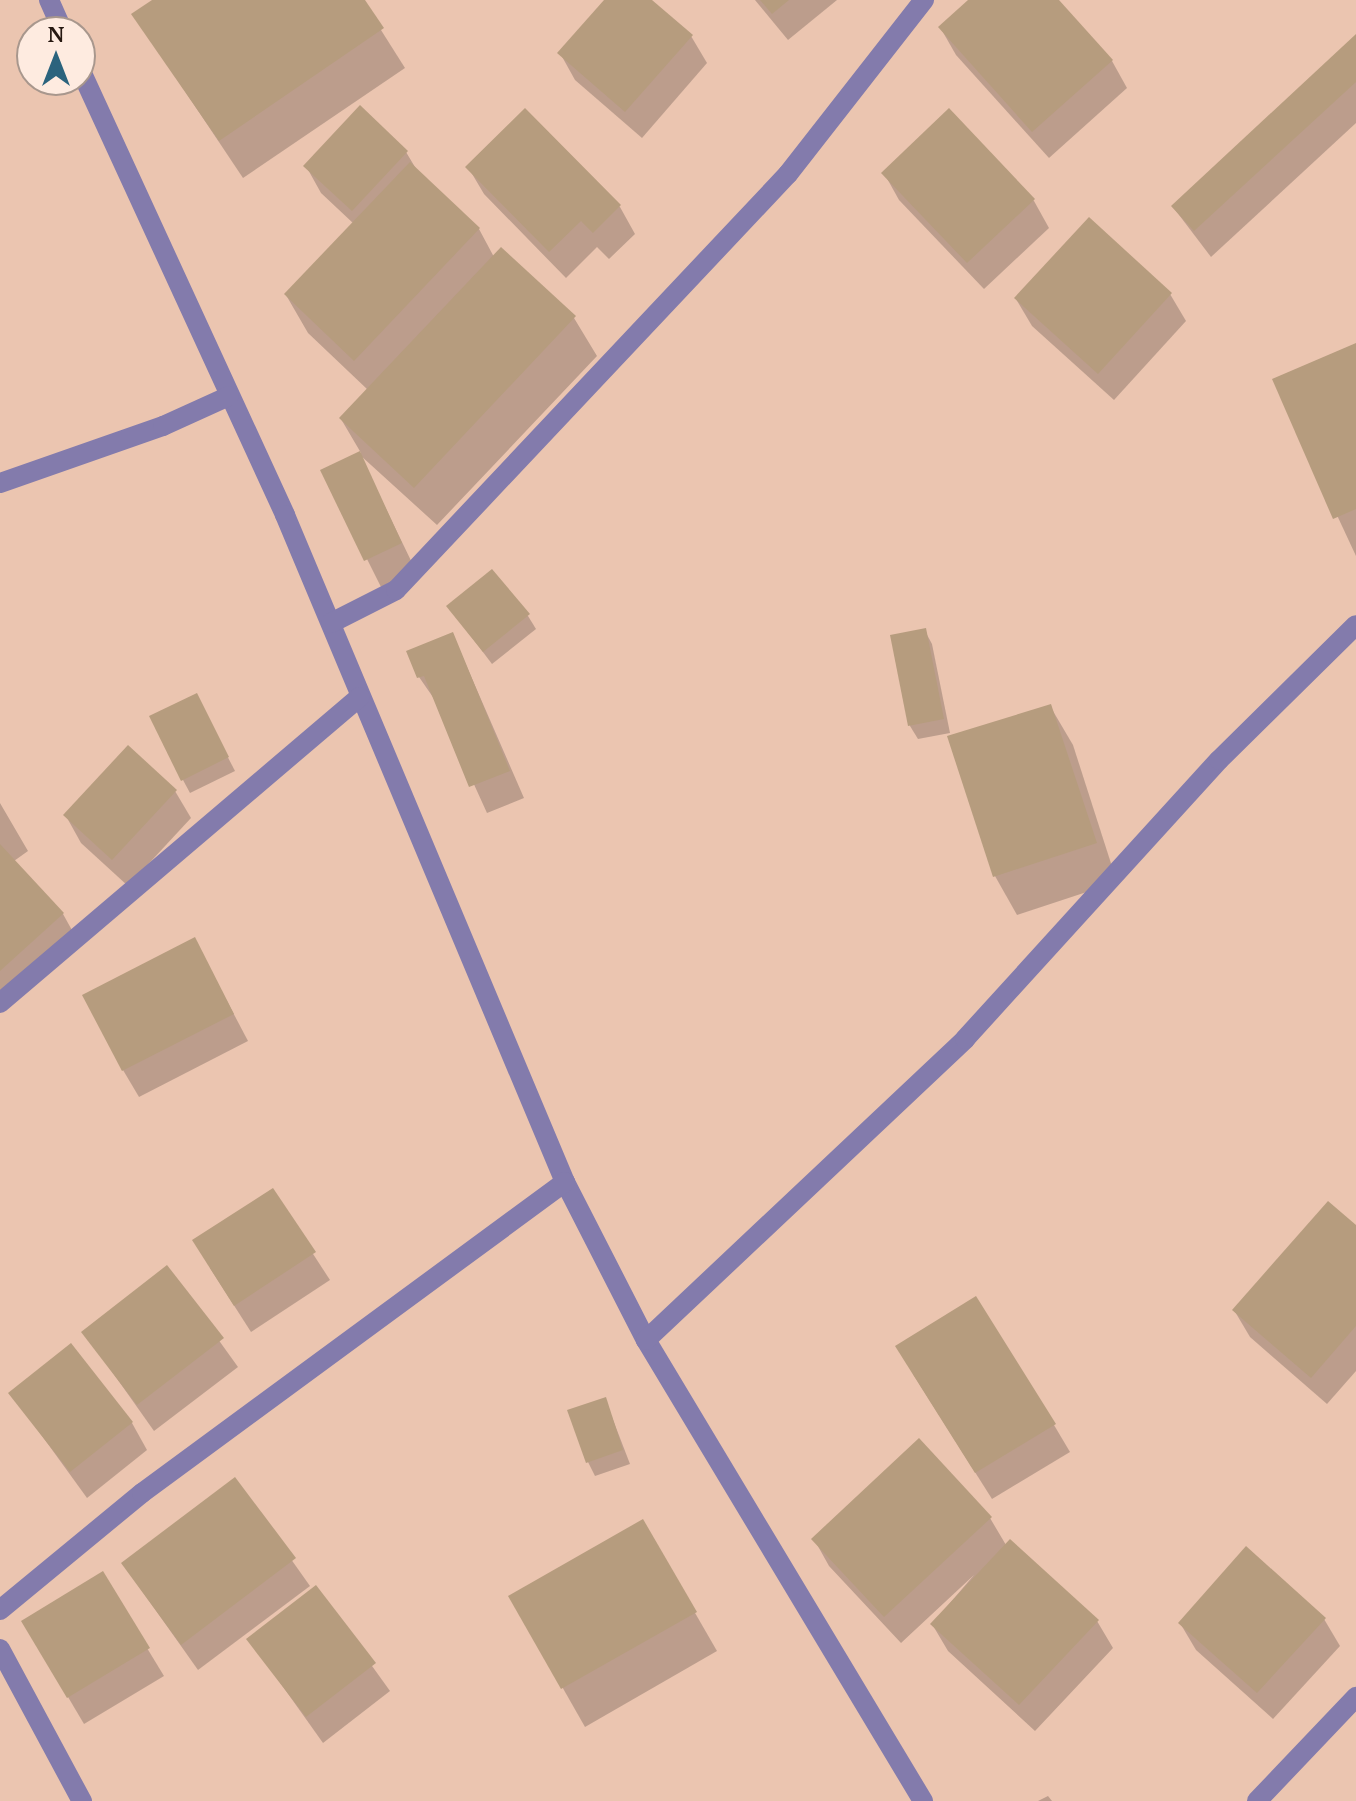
<!DOCTYPE html>
<style>
body{margin:0}
#map{position:relative;width:1356px;height:1801px;overflow:hidden;background:#ebc5b0;font-family:"PT Serif",serif}
div>[style]{position:absolute}
[style*='--x']{left:calc(var(--x)*1px);top:calc(var(--y)*1px);width:calc(var(--w)*1px);rotate:calc(var(--a)*1deg)}
.shadow>*{inset:0;background:#0003}
.building>*{inset:0;background:#b69c7e}
.street>*{height:20px;margin:-10px;padding:0 10px;transform-origin:10px;border-radius:10px;background:#837bac}
span{translate:-50% -50%;white-space:nowrap;text-align:center;line-height:1.15;-webkit-text-stroke:8px #feebe0;paint-order:stroke}
.north{position:absolute;left:16px;top:16px;width:80px;height:80px;box-sizing:border-box;background:#feebe0;border:2px solid #a8978d;border-radius:50%;rotate:0deg;font-size:22px;font-weight:700;line-height:32px;text-align:center;color:#261811}
.north::after{content:'';display:block;margin:auto;width:28px;height:36px;background:#2b637d;clip-path:polygon(50% 0,100% 100%,50% 72%,0 100%)}
</style>
<div id="map">
<div class="shadow">
<i style="clip-path:polygon(156px 0,362px 0,405px 68px,243px 178px,134px 15px)"></i>
<i style="clip-path:polygon(606px 0,649px 0,691px 36px,707px 63px,642px 138px,575px 80px,560px 53px)"></i>
<i style="clip-path:polygon(755px 0,837px 0,788px 40px)"></i>
<i style="clip-path:polygon(971px 0,1056px 0,1112px 61px,1127px 88px,1049px 158px,956px 55px,940px 27px)"></i>
<i style="clip-path:polygon(1356px 37px,1356px 123px,1211px 257px,1173px 207px)"></i>
<i style="clip-path:polygon(525px 111px,620px 207px,635px 234px,609px 259px,597px 247px,566px 278px,484px 194px,468px 167px)"></i>
<i style="clip-path:polygon(949px 111px,1034px 201px,1049px 228px,984px 289px,899px 200px,884px 173px)"></i>
<i style="clip-path:polygon(406px 152px,418px 172px,479px 229px,494px 257px,574px 318px,597px 356px,437px 525px,360px 455px,416px 571px,381px 587px,323px 471px,361px 453px,341px 419px,368px 390px,308px 333px,286px 295px,354px 224px,321px 193px,306px 166px)"></i>
<i style="clip-path:polygon(1170px 294px,1186px 321px,1114px 400px,1032px 326px,1016px 299px)"></i>
<i style="clip-path:polygon(1356px 345px,1356px 556px,1274px 380px)"></i>
<i style="clip-path:polygon(448px 606px,528px 616px,536px 629px,492px 664px)"></i>
<i style="clip-path:polygon(925px 631px,932px 644px,950px 733px,918px 739px,910px 726px)"></i>
<i style="clip-path:polygon(453px 635px,524px 798px,487px 813px,437px 703px,419px 677px)"></i>
<i style="clip-path:polygon(1050px 706px,1073px 745px,1117px 882px,1017px 915px,995px 876px)"></i>
<i style="clip-path:polygon(203px 709px,235px 771px,190px 793px,183px 780px)"></i>
<i style="clip-path:polygon(175px 791px,191px 818px,128px 886px,81px 843px,66px 816px)"></i>
<i style="clip-path:polygon(0 803px,28px 851px,14px 861px,63px 914px,78px 941px,0 1012px)"></i>
<i style="clip-path:polygon(209px 967px,248px 1041px,139px 1097px,123px 1070px)"></i>
<i style="clip-path:polygon(272px 1191px,330px 1280px,251px 1332px,210px 1268px)"></i>
<i style="clip-path:polygon(1356px 1228px,1356px 1371px,1327px 1404px,1250px 1337px,1234px 1310px)"></i>
<i style="clip-path:polygon(167px 1268px,238px 1367px,154px 1431px,84px 1332px)"></i>
<i style="clip-path:polygon(913px 1374px,1054px 1425px,1070px 1452px,992px 1499px)"></i>
<i style="clip-path:polygon(11px 1393px,132px 1423px,147px 1450px,87px 1498px)"></i>
<i style="clip-path:polygon(605px 1399px,630px 1464px,595px 1476px,588px 1462px)"></i>
<i style="clip-path:polygon(235px 1480px,310px 1586px,198px 1670px,123px 1564px)"></i>
<i style="clip-path:polygon(990px 1518px,1006px 1545px,1097px 1621px,1113px 1648px,1035px 1731px,948px 1651px,932px 1624px,974px 1575px,901px 1643px,829px 1566px,814px 1539px)"></i>
<i style="clip-path:polygon(642px 1521px,717px 1651px,585px 1727px,511px 1597px)"></i>
<i style="clip-path:polygon(102px 1574px,164px 1676px,84px 1724px,39px 1648px)"></i>
<i style="clip-path:polygon(316px 1588px,390px 1691px,323px 1743px,249px 1639px)"></i>
<i style="clip-path:polygon(1324px 1619px,1340px 1646px,1273px 1719px,1196px 1650px,1180px 1623px)"></i>
<i style="clip-path:polygon(1048px 1796px,1052px 1801px,1038px 1801px)"></i>
</div>
<div class="building">
<i style="clip-path:polygon(152px 0,365px 0,384px 28px,219px 141px,131px 14px)"></i>
<i style="clip-path:polygon(604px 0,652px 0,693px 35px,625px 112px,557px 53px)"></i>
<i style="clip-path:polygon(760px 0,789px 0,772px 14px)"></i>
<i style="clip-path:polygon(968px 0,1059px 0,1113px 60px,1032px 132px,938px 27px)"></i>
<i style="clip-path:polygon(1356px 34px,1356px 82px,1194px 231px,1171px 206px)"></i>
<i style="clip-path:polygon(360px 105px,408px 151px,352px 211px,303px 166px)"></i>
<i style="clip-path:polygon(525px 108px,621px 205px,593px 233px,581px 221px,549px 252px,465px 167px)"></i>
<i style="clip-path:polygon(949px 108px,1035px 199px,967px 263px,881px 173px)"></i>
<i style="clip-path:polygon(410px 162px,480px 228px,354px 361px,284px 294px)"></i>
<i style="clip-path:polygon(1089px 217px,1172px 293px,1098px 374px,1014px 298px)"></i>
<i style="clip-path:polygon(501px 247px,576px 316px,414px 488px,339px 418px)"></i>
<i style="clip-path:polygon(1356px 343px,1356px 509px,1333px 519px,1272px 379px)"></i>
<i style="clip-path:polygon(360px 451px,402px 543px,364px 561px,320px 470px)"></i>
<i style="clip-path:polygon(492px 569px,530px 614px,483px 652px,446px 606px)"></i>
<i style="clip-path:polygon(926px 628px,944px 719px,908px 726px,890px 635px)"></i>
<i style="clip-path:polygon(453px 632px,510px 771px,469px 787px,424px 676px,417px 678px,406px 651px)"></i>
<i style="clip-path:polygon(197px 693px,229px 757px,181px 781px,149px 716px)"></i>
<i style="clip-path:polygon(1051px 704px,1097px 843px,993px 877px,947px 736px)"></i>
<i style="clip-path:polygon(128px 745px,177px 790px,112px 860px,63px 815px)"></i>
<i style="clip-path:polygon(0 844px,64px 913px,0 971px)"></i>
<i style="clip-path:polygon(195px 937px,234px 1014px,122px 1071px,82px 995px)"></i>
<i style="clip-path:polygon(273px 1188px,316px 1252px,234px 1306px,192px 1240px)"></i>
<i style="clip-path:polygon(1328px 1201px,1356px 1225px,1356px 1326px,1311px 1378px,1232px 1310px)"></i>
<i style="clip-path:polygon(167px 1265px,224px 1338px,137px 1405px,81px 1332px)"></i>
<i style="clip-path:polygon(976px 1296px,1056px 1424px,975px 1473px,895px 1346px)"></i>
<i style="clip-path:polygon(71px 1343px,133px 1422px,70px 1472px,8px 1393px)"></i>
<i style="clip-path:polygon(606px 1397px,623px 1450px,586px 1463px,567px 1410px)"></i>
<i style="clip-path:polygon(919px 1438px,992px 1517px,884px 1617px,811px 1539px)"></i>
<i style="clip-path:polygon(235px 1477px,296px 1558px,181px 1645px,121px 1563px)"></i>
<i style="clip-path:polygon(643px 1519px,697px 1612px,561px 1689px,508px 1596px)"></i>
<i style="clip-path:polygon(1010px 1539px,1099px 1620px,1019px 1705px,930px 1624px)"></i>
<i style="clip-path:polygon(1246px 1546px,1326px 1618px,1257px 1693px,1178px 1623px)"></i>
<i style="clip-path:polygon(103px 1571px,150px 1648px,67px 1698px,21px 1621px)"></i>
<i style="clip-path:polygon(316px 1585px,376px 1663px,306px 1717px,246px 1639px)"></i>
</div>
<div class="street">
<i style="--x:49;--y:0;--w:35;--a:66"></i>
<i style="--x:80;--y:69;--w:491;--a:65.3"></i>
<i style="--x:285;--y:515;--w:723;--a:67.23"></i>
<i style="--x:565;--y:1182;--w:178;--a:62.9"></i>
<i style="--x:646;--y:1340;--w:538;--a:59"></i>
<i style="--x:0;--y:483;--w:173;--a:-19.3"></i>
<i style="--x:163;--y:426;--w:72;--a:-24.4"></i>
<i style="--x:331;--y:623;--w:73;--a:-26.9"></i>
<i style="--x:396;--y:590;--w:572;--a:-46.7"></i>
<i style="--x:788;--y:174;--w:221;--a:-52"></i>
<i style="--x:0;--y:1003;--w:472;--a:-40.4"></i>
<i style="--x:646;--y:1340;--w:439;--a:-43.3"></i>
<i style="--x:965;--y:1039;--w:377;--a:-47.7"></i>
<i style="--x:1219;--y:760;--w:192;--a:-44.6"></i>
<i style="--x:0;--y:1610;--w:184;--a:-39.5"></i>
<i style="--x:142;--y:1493;--w:525;--a:-36.32"></i>
<i style="--x:0;--y:1649;--w:173;--a:61.7"></i>
<i style="--x:1257;--y:1801;--w:144;--a:-46.4"></i>
</div>
<div class="north">N</div>
</div>
